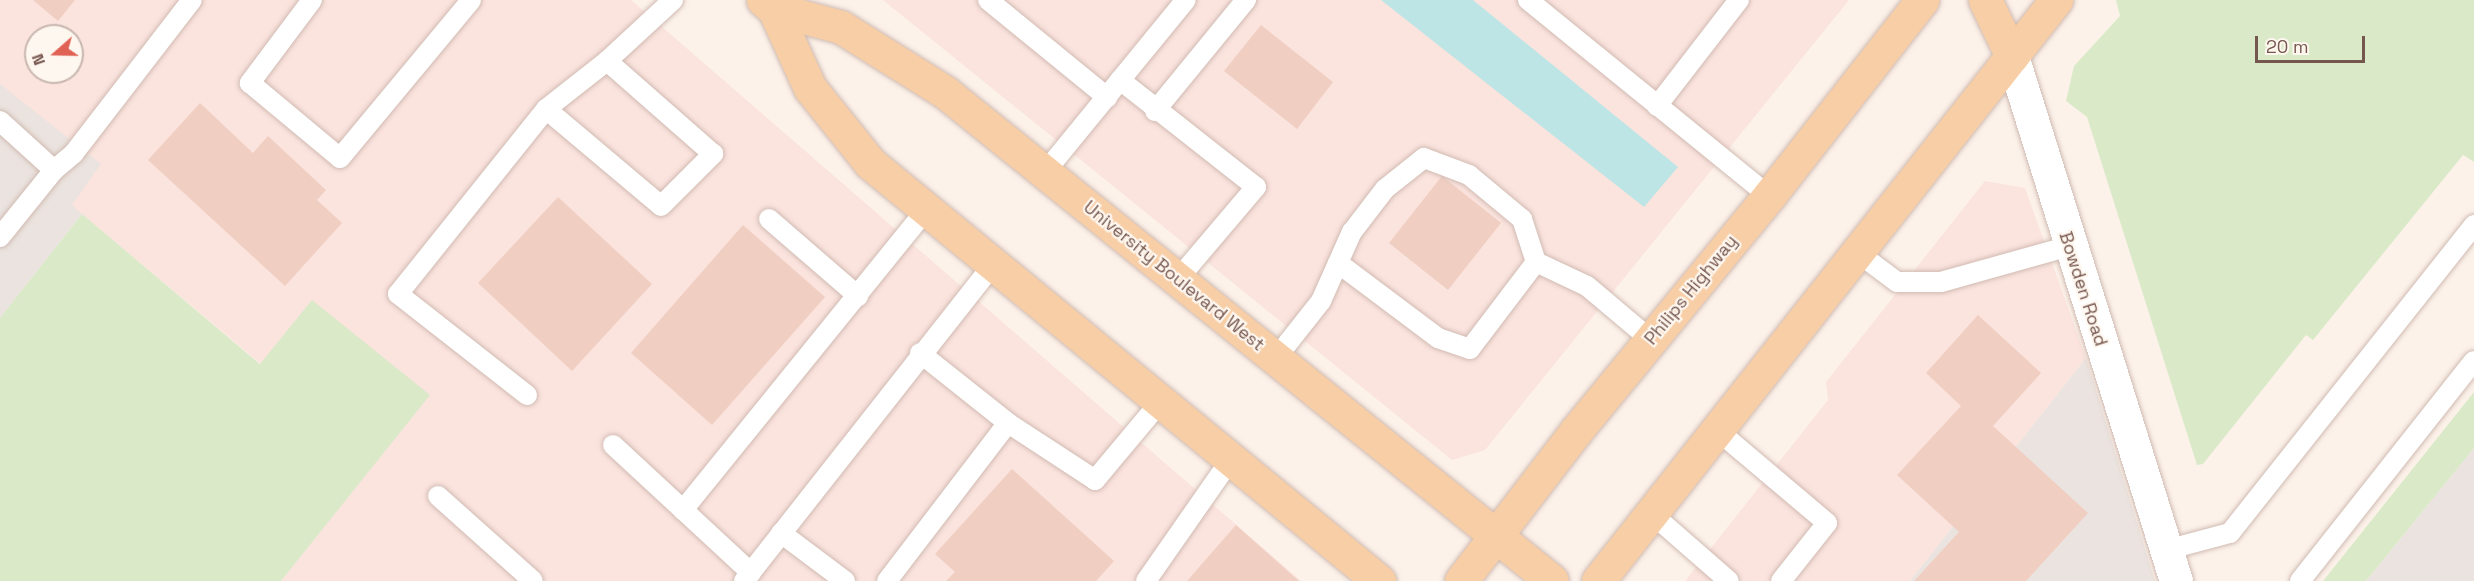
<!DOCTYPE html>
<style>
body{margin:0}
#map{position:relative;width:2474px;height:581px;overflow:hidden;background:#fcf2ea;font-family:"Space Grotesk",sans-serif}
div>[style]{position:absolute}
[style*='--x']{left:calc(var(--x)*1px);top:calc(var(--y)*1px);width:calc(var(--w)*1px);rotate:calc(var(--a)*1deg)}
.commercial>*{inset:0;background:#fbe3de}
.industrial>*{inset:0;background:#ebe3df}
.green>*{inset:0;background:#dae9c8}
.water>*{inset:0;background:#bee5e5}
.building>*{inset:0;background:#f0cfc2}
.roads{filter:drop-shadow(0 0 2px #d0bbb2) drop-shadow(0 0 2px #d0bbb2)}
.lane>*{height:20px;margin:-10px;padding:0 10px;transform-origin:10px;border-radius:10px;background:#fff}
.street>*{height:33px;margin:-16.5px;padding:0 16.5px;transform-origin:16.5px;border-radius:16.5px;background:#fff}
.primary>*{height:33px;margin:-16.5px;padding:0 16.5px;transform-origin:16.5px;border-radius:16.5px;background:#f7cea6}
span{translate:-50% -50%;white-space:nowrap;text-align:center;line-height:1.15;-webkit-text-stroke:4.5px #fef7f0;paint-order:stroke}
.street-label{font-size:18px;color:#76574e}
.north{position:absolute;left:24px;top:24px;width:60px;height:60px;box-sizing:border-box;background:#fef7f0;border:2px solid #c8b7af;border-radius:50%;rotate:250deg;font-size:16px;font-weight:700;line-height:24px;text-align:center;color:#76574e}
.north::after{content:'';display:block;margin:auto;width:21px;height:27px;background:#e06255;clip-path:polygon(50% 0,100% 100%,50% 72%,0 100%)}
.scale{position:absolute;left:2255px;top:36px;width:110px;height:27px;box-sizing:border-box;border:3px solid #76574e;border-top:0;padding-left:8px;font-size:18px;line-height:21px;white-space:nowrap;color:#76574e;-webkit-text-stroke:4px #fef7f0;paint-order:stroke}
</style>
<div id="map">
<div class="commercial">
<i style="clip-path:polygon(evenodd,0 0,631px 0,1301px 581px,281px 581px,429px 395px,261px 364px,71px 205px,0 85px,0 0,36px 36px,72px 36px,72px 72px,36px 72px,36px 36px)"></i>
<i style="clip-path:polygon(883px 0,1849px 0,1485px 450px,1452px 460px)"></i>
<i style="clip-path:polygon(1985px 181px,2025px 188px,2086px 358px,1910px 581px,1685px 581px,1828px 400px,1826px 382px)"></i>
</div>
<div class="industrial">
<i style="clip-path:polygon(0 84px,101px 164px,72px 205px,82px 214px,0 318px)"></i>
<i style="clip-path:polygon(2086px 358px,2155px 581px,1910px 581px)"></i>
<i style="clip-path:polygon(2474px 448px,2474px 581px,2366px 581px)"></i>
</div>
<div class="green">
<i style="clip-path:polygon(2116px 0,2474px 0,2474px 162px,2463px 155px,2313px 340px,2306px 335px,2203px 464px,2197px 465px,2087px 117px,2066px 101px,2074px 66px,2120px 16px)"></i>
<i style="clip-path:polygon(82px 214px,260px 364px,312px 300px,430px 395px,281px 581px,0 581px,0 318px)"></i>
<i style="clip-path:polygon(2474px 392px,2474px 448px,2366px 581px,2323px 581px)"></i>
</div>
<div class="water">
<i style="clip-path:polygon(1381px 0,1473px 0,1678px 167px,1644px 207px)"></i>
</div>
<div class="building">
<i style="clip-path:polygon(33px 0,75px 0,58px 21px)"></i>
<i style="clip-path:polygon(1261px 25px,1333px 82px,1297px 129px,1224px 71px)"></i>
<i style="clip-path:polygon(200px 103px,253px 153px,268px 136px,326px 190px,317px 200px,342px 223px,285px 286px,148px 160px)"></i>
<i style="clip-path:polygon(1442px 176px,1501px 223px,1448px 290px,1389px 243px)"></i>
<i style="clip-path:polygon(558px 197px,652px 284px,572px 371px,478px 283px)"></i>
<i style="clip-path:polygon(743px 225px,825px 297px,712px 425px,631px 353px)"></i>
<i style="clip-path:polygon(1978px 315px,2041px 373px,1993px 426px,2088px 513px,2026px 581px,1914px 581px,1959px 532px,1897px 475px,1961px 406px,1926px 373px)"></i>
<i style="clip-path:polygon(1012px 469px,1114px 561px,1096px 581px,946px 581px,955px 572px,935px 554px)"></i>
<i style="clip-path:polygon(1236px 525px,1299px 581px,1187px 581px)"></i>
</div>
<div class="roads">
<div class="lane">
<i style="--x:312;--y:0;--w:104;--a:126.8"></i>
<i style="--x:250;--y:83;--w:117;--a:39.8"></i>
<i style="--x:340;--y:158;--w:205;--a:-50.3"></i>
<i style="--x:988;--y:0;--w:154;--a:39.2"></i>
<i style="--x:1528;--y:0;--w:311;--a:39.1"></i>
<i style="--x:1120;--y:80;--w:173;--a:38.2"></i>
<i style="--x:1256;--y:187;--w:122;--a:130.3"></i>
<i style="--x:1657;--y:106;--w:134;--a:-52.3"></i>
<i style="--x:546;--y:109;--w:150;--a:40.1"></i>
<i style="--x:661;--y:206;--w:74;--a:-45"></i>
<i style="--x:713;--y:154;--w:141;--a:-138.7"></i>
<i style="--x:1155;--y:111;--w:144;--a:-50.7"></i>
<i style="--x:0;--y:121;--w:73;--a:42.2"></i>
<i style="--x:54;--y:170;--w:26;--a:-40"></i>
<i style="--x:74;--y:153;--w:193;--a:-52.4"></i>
<i style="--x:1045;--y:172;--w:222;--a:-50.7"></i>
<i style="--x:769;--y:219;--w:118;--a:40.9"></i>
<i style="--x:0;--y:237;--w:86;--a:-51.1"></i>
<i style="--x:1857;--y:252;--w:50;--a:36.9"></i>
<i style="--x:1897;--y:282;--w:44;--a:0"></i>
<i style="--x:1941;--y:282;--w:134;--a:-15.6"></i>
<i style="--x:1536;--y:262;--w:56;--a:25.2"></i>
<i style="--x:1587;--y:286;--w:84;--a:40.2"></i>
<i style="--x:920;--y:353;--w:112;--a:38.5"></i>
<i style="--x:1276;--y:358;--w:73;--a:-51.7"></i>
<i style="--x:1321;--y:301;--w:42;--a:-65.9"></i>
<i style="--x:1338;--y:263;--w:34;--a:-66"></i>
<i style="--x:1352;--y:232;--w:54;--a:-52.5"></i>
<i style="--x:1385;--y:189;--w:50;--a:-38.5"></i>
<i style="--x:1424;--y:158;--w:48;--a:20.7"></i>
<i style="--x:1469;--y:175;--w:69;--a:39.7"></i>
<i style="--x:1522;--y:219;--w:45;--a:72"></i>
<i style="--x:1536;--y:262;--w:109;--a:127.2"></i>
<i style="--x:1470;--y:349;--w:34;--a:-161"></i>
<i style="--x:1438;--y:338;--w:125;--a:-143.1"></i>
<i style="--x:527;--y:395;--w:164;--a:-141.9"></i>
<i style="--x:398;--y:294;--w:237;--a:-51.3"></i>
<i style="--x:546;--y:109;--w:78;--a:-38.2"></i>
<i style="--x:607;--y:61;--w:90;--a:-42.7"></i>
<i style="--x:1717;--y:430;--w:144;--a:40.2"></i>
<i style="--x:1827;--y:523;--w:74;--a:128.4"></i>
<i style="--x:613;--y:445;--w:188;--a:42.8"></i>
<i style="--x:438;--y:496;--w:127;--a:41.8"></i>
<i style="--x:683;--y:510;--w:387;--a:-51"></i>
<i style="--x:1651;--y:513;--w:103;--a:41.1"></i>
<i style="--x:781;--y:533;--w:80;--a:36.9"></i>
<i style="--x:2166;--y:550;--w:66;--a:-14.9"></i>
<i style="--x:2230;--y:533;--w:393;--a:-51.6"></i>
<i style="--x:744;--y:581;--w:406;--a:-51.8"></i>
<i style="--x:887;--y:581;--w:199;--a:-52.6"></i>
<i style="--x:1008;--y:423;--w:104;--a:33.2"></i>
<i style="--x:1095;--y:480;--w:103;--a:-50.1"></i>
<i style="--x:1146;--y:581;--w:149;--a:-55.1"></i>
<i style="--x:2300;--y:581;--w:280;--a:-51.7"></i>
</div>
<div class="street">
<i style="--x:2012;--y:56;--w:550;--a:72.65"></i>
</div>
<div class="primary">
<i style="--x:763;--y:0;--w:14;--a:39"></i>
<i style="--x:774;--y:9;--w:69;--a:15"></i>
<i style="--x:841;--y:27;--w:123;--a:32"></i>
<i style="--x:945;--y:92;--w:779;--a:38.85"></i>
<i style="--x:1985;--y:0;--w:62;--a:64.3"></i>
<i style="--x:774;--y:9;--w:87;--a:65.5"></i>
<i style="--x:810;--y:88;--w:96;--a:51.3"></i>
<i style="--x:870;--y:163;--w:659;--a:39.39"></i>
<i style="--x:1461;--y:581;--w:189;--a:-52.5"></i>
<i style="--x:1576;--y:431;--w:304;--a:-50.6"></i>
<i style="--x:1769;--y:196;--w:249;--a:-52"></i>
<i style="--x:1598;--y:581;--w:740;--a:-51.75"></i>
</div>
</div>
<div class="street-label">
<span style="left:1174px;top:276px;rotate:39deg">University Boulevard West</span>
<span style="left:2083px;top:289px;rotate:72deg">Bowden Road</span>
<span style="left:1691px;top:290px;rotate:-51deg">Philips Highway</span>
</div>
<div class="north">N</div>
<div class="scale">20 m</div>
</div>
